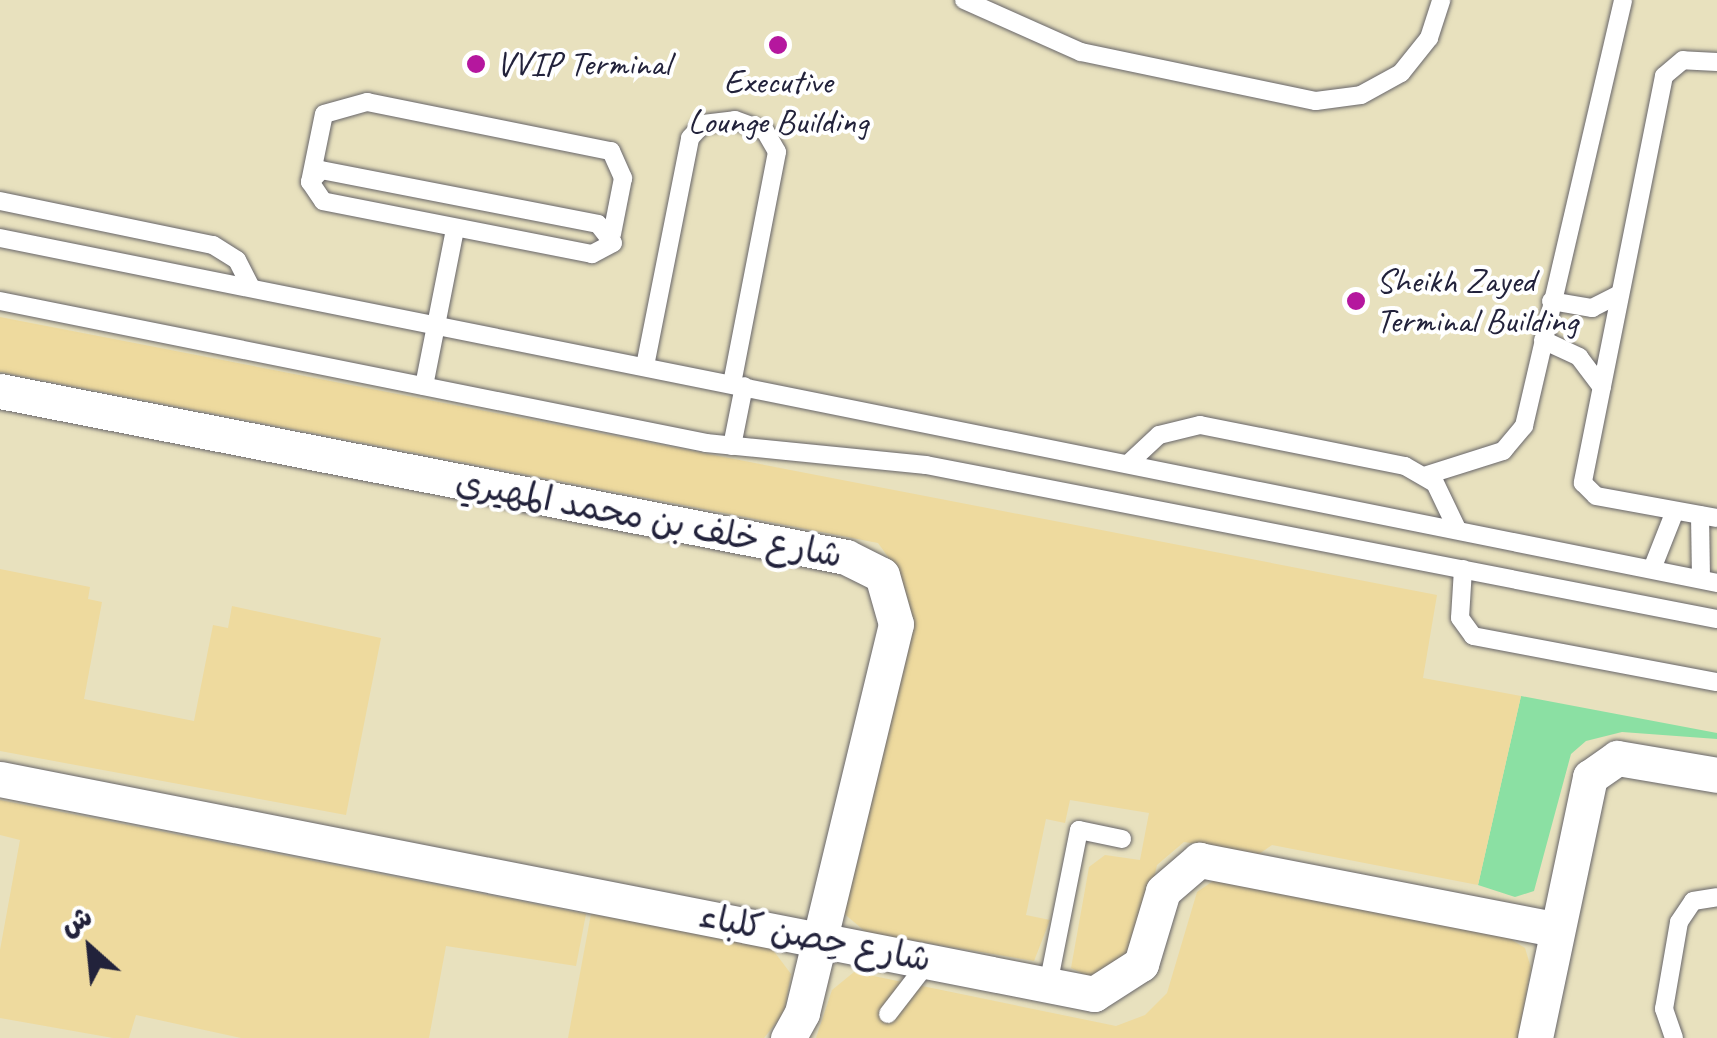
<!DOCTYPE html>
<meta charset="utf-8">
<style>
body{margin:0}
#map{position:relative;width:1717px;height:1038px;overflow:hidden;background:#e8e1be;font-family:Caveat,"Playpen Sans Arabic",sans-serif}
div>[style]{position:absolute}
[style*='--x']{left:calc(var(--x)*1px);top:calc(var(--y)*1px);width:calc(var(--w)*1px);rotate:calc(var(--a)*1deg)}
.green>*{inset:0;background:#8be0a3}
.sand>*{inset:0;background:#eeda9e}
.roads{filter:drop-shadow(0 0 2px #676569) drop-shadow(0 0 2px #676569)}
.service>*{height:18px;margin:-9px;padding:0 9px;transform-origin:9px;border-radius:9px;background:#fff}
.minor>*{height:35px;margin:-17.5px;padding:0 17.5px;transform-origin:17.5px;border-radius:17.5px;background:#fff}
.dots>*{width:28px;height:28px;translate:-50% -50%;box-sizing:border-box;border:5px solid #fff;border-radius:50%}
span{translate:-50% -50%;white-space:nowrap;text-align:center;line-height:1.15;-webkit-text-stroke:8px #fff;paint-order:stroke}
.poi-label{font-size:35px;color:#22223b}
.left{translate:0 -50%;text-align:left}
.street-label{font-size:35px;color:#22223b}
.north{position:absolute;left:40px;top:898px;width:100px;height:100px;-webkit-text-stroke:8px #fff;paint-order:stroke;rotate:333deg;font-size:28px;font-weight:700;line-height:40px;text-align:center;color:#22223b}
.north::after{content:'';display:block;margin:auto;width:35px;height:45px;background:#22223b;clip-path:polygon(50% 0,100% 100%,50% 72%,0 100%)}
</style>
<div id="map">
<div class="green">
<i style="clip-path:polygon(1521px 696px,1717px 733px,1717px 739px,1622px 732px,1586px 741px,1571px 754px,1534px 891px,1515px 897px,1478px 885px)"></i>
</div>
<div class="sand">
<i style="clip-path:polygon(0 317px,1437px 595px,1423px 678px,1521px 696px,1478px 885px,1272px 845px,1259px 854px,1184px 842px,1157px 865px,1137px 954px,1092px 978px,1071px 968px,1089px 867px,1105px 855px,1140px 860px,1149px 813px,1070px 800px,1065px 823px,1046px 819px,1026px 915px,1050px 920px,1034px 961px,867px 933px,841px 911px,845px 858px,861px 849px,905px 628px,899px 572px,878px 543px,0 372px)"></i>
<i style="clip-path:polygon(0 569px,90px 587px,88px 599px,102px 602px,84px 699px,194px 721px,213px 625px,228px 628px,232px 606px,381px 638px,346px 815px,0 751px)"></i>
<i style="clip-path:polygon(0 800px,586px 914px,576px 966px,446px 946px,429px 1038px,241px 1038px,136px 1015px,129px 1038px,113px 1038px,0 1018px,0 950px,20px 840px,0 835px)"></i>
<i style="clip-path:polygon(1216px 879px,1507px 937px,1525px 948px,1531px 968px,1518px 1038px,816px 1038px,832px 990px,854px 972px,1116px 1026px,1145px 1015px,1167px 993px,1197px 892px)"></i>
<i style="clip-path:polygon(591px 914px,770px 946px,791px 974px,784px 1013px,764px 1038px,568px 1038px)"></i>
</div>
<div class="roads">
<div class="service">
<i style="--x:964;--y:0;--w:128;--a:24"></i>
<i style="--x:1081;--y:52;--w:240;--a:11.8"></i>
<i style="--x:1316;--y:101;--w:45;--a:-7.6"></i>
<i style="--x:1361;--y:95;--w:46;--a:-28.8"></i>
<i style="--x:1401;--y:73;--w:45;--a:-51.3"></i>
<i style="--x:1429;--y:38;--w:40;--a:-72"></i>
<i style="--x:1717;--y:62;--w:34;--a:-177"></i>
<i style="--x:1683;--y:60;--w:25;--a:140"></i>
<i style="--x:1664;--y:76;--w:415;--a:101.3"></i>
<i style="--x:1583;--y:483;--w:18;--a:45"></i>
<i style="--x:1596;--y:496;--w:123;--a:10.3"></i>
<i style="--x:321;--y:170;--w:282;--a:11"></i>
<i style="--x:598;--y:224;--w:24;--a:52"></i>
<i style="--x:613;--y:243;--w:24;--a:152"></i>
<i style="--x:592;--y:254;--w:274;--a:-168.9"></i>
<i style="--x:323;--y:201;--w:23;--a:-124"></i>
<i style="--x:310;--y:182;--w:16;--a:-47"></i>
<i style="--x:310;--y:182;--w:69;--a:-78.4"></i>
<i style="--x:324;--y:114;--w:45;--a:-15.6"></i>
<i style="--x:367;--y:102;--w:249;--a:11.4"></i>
<i style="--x:611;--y:151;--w:30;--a:66"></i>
<i style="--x:623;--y:178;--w:57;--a:101.1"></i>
<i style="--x:0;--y:201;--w:217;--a:11.7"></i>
<i style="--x:213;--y:245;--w:28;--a:32"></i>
<i style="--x:237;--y:260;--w:31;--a:63"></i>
<i style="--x:0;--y:238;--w:1751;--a:11.36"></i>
<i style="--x:0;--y:301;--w:720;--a:11.37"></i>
<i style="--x:706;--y:443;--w:221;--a:5.7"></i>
<i style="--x:926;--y:465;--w:806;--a:11.02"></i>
<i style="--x:1551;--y:301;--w:42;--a:9.7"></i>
<i style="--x:1592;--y:308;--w:31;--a:-27"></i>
<i style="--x:1543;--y:340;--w:40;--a:25"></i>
<i style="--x:1579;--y:357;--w:38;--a:53"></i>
<i style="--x:645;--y:366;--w:232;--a:-78.8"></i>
<i style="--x:690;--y:138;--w:19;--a:-47"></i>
<i style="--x:703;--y:124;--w:32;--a:-7"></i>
<i style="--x:735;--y:120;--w:32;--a:20"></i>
<i style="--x:765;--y:131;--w:24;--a:60"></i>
<i style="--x:777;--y:152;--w:236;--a:101"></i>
<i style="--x:424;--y:386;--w:160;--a:-78.8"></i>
<i style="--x:732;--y:446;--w:61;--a:-78.7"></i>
<i style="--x:1129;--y:463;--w:41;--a:-43"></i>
<i style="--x:1159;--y:435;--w:42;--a:-13.7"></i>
<i style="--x:1200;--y:425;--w:209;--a:11.3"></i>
<i style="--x:1405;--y:466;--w:34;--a:30"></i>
<i style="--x:1435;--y:483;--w:51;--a:64.4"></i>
<i style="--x:1427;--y:475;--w:80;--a:-17.5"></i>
<i style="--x:1503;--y:451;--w:33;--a:-50"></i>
<i style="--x:1524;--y:426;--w:437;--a:-76.9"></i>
<i style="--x:1700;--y:515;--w:64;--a:89.1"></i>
<i style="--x:1463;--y:569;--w:49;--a:93.5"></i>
<i style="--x:1460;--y:618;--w:22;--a:54"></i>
<i style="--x:1473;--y:636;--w:248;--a:10.7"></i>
<i style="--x:1652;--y:569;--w:62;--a:-68.4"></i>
<i style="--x:1048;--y:985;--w:158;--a:-78.7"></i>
<i style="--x:1079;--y:830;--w:44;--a:11.8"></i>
<i style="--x:888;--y:1014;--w:67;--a:-52.3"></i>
<i style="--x:1674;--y:1038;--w:31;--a:-109"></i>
<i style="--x:1664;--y:1009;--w:88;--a:-80.2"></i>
<i style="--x:1679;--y:922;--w:25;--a:-56"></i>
<i style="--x:1693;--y:901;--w:24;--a:-9"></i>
</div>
<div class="minor">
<i style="--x:0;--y:391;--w:862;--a:11.1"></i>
<i style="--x:846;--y:557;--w:40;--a:26.6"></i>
<i style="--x:882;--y:575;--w:51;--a:74.1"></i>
<i style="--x:896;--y:624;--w:400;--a:103.6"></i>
<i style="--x:802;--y:1013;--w:29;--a:119"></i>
<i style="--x:0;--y:779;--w:1115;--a:11.12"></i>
<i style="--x:1094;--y:994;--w:56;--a:-32.6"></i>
<i style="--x:1141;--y:964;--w:76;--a:-73.2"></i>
<i style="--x:1163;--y:891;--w:48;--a:-40.7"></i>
<i style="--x:1199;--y:860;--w:363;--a:11"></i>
<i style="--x:1535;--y:1038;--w:267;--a:-78.1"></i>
<i style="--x:1590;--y:777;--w:33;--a:-35"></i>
<i style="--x:1617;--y:758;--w:101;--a:9.6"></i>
</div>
</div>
<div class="dots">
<i style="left:778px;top:45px;background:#b5179e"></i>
<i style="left:476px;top:64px;background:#b5179e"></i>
<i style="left:1356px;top:301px;background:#b5179e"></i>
</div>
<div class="poi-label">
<span class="left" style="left:496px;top:64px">VVIP Terminal</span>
<span style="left:778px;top:102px">Executive<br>Lounge Building</span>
<span class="left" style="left:1376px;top:301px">Sheikh Zayed<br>Terminal Building</span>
</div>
<div class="street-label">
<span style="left:649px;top:519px;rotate:11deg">شارع خلف بن محمد المهيري</span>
<span style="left:815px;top:938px;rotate:11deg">شارع حِصن كلباء</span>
</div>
<div class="north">ش</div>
</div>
